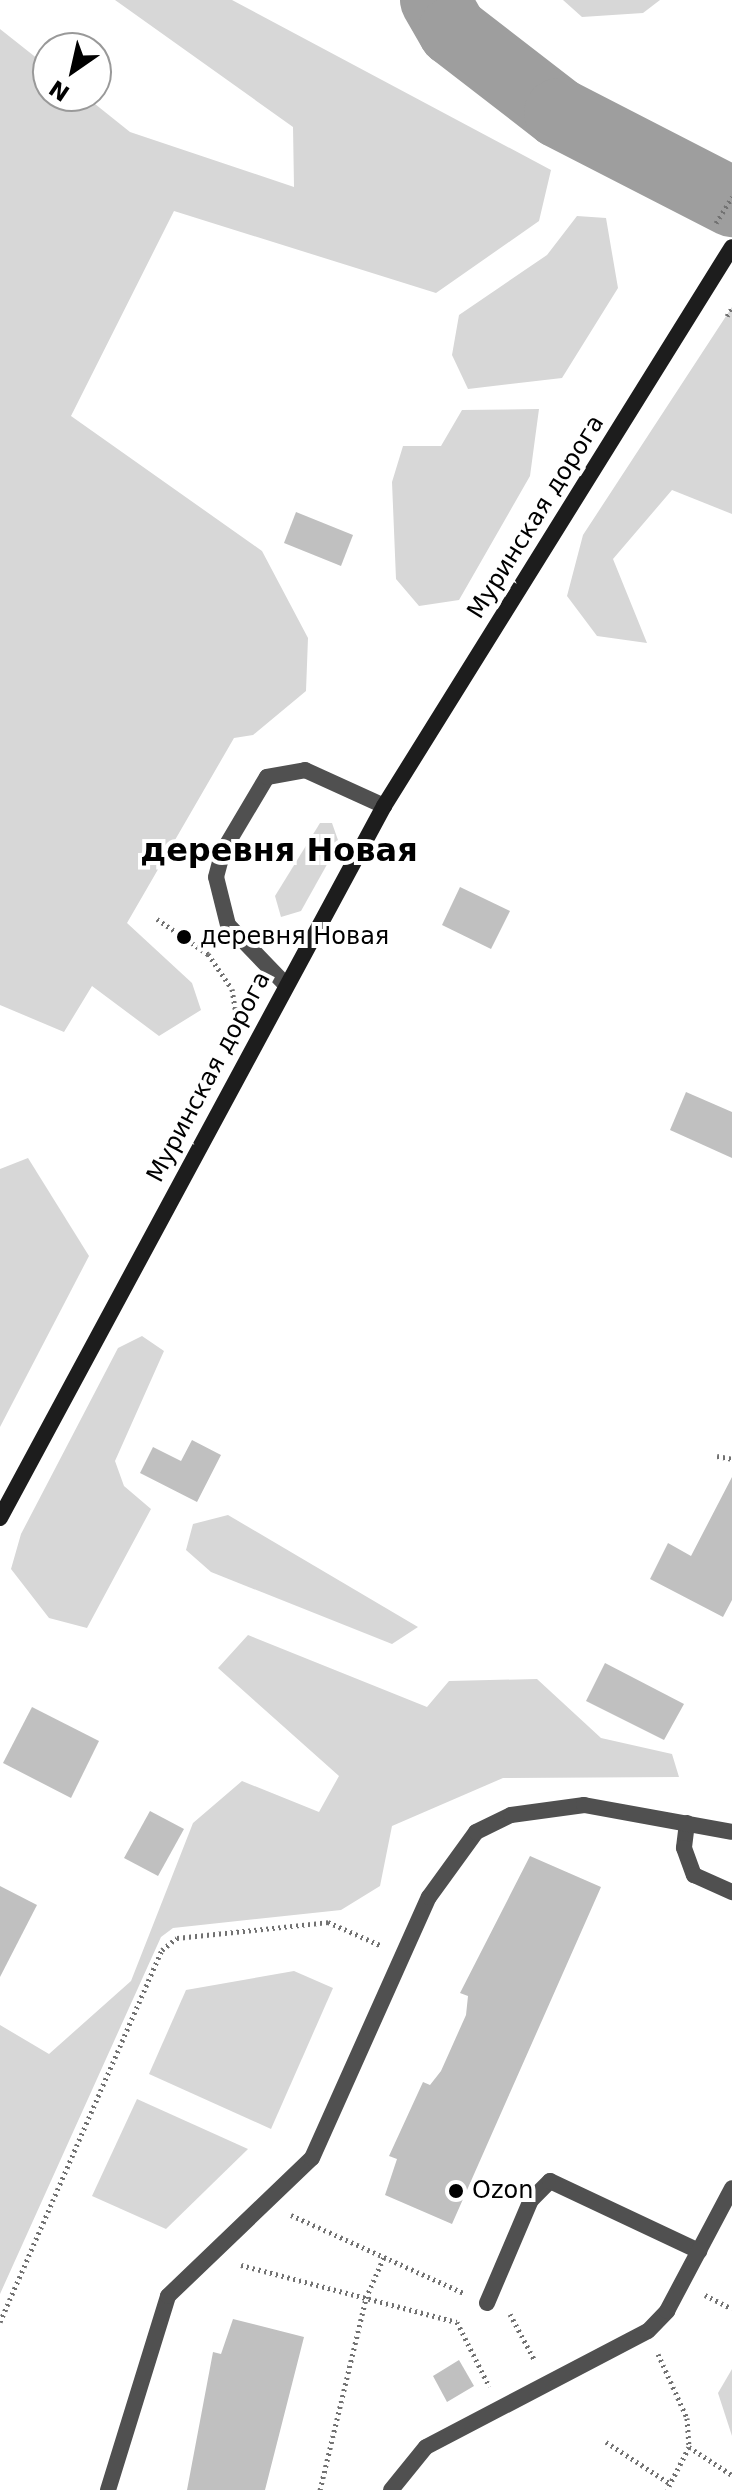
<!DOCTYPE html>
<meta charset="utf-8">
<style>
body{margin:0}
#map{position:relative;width:732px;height:2490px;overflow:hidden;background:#fff;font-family:"DejaVu Sans",sans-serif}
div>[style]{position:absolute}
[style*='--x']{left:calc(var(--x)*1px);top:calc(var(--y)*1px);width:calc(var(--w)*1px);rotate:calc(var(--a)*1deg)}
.green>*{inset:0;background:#d7d7d7}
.river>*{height:70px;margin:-35px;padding:0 35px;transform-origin:35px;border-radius:35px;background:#9e9e9e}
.building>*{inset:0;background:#c0c0c0}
.path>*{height:5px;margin-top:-2.5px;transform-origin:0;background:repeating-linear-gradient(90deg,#727272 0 2px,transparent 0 6px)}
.lane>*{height:16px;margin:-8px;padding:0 8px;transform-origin:8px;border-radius:8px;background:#505050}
.secondary>*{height:16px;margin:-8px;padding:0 8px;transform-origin:8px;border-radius:8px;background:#1d1d1d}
.dots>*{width:22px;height:22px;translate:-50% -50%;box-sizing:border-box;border:4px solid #fff;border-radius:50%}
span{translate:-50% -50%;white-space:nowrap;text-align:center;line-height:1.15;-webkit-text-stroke:8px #fff;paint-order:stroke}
.street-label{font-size:24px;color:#000}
.poi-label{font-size:24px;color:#000}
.left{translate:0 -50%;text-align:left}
.district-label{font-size:32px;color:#000;font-weight:700}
.north{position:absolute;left:32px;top:32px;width:80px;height:80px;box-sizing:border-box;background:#fff;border:2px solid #999;border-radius:50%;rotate:214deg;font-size:22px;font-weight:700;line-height:32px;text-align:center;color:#000}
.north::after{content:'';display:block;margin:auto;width:28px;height:36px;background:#000;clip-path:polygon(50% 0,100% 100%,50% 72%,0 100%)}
</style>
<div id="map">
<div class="green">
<i style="clip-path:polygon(115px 0,232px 0,551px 170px,539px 221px,436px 293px,174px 211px,71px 416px,262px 551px,308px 638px,306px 691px,253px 735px,234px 738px,127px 923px,192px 983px,201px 1010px,159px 1036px,92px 986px,64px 1032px,0 1005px,0 29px,48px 67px,48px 96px,85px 96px,130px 132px,294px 187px,293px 127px)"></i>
<i style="clip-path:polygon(563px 0,660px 0,643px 13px,582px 17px)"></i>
<i style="clip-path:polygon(577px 216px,606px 218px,618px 288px,562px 378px,468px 389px,452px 355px,459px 315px,547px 255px)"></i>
<i style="clip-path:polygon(732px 307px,732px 514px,672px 490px,613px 559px,647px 643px,597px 636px,567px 596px,583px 535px)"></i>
<i style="clip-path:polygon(539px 409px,530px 476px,459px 600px,419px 606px,396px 579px,392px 482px,403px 446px,441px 446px,462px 410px)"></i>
<i style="clip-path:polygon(320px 823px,332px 823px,339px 843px,301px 911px,281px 917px,275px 896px)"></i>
<i style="clip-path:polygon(28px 1158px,89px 1256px,0 1427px,0 1169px)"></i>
<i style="clip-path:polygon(142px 1336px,164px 1351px,115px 1461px,124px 1486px,151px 1509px,87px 1628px,49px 1618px,11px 1569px,21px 1534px,118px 1348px)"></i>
<i style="clip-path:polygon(228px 1515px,418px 1627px,392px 1644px,211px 1572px,186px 1550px,193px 1524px)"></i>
<i style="clip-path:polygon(248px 1635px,427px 1707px,449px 1681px,537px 1679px,601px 1738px,672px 1754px,679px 1777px,503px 1778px,392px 1826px,380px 1886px,341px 1910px,173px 1928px,161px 1937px,0 2294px,0 2025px,49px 2054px,131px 1981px,193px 1823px,242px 1781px,319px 1812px,339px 1776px,218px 1668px)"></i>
<i style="clip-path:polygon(294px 1971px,333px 1988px,271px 2129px,149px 2074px,186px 1990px)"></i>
<i style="clip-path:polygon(137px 2099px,248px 2149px,166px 2229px,92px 2196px)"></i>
<i style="clip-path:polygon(732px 2369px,732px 2436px,718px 2393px)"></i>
</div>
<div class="river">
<i style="--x:435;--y:0;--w:36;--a:60"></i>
<i style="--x:453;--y:31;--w:134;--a:37.7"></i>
<i style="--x:559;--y:113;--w:195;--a:27.2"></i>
</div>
<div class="building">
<i style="clip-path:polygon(296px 512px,353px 535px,341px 566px,284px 543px)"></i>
<i style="clip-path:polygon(460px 887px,510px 911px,491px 949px,442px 925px)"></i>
<i style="clip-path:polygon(686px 1092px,732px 1112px,732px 1158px,670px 1130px)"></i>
<i style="clip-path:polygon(192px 1440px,221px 1455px,197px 1502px,140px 1473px,153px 1447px,181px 1461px)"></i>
<i style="clip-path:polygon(732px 1477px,732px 1600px,723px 1617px,650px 1579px,668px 1543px,691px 1556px)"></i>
<i style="clip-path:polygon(605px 1663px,684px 1704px,664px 1740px,586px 1701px)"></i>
<i style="clip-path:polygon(32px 1707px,99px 1741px,71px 1798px,3px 1763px)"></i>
<i style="clip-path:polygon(150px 1811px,184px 1829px,158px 1876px,124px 1858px)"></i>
<i style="clip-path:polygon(530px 1856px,601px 1887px,452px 2224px,385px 2195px,397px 2159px,389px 2156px,423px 2082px,430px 2085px,441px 2071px,466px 2015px,468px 1996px,460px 1993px)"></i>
<i style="clip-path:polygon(0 1886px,37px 1905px,0 1977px)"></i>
<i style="clip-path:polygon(233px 2319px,304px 2337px,265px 2490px,187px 2490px,213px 2352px,221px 2354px)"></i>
<i style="clip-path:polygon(459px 2360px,474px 2386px,447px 2402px,433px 2376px)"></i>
</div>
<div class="path">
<i style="--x:716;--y:223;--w:31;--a:-58"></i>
<i style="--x:727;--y:316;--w:9;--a:-58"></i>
<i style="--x:157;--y:919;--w:62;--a:34.5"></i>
<i style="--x:208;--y:954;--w:42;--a:55.6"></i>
<i style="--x:232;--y:989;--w:32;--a:81"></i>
<i style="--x:717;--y:1456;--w:15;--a:11"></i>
<i style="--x:291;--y:2215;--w:190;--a:24.3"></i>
<i style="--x:241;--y:2265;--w:223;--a:14.8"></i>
<i style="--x:457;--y:2322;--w:72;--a:63.4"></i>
<i style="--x:705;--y:2295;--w:30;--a:27"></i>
<i style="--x:510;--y:2314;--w:53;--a:62"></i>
<i style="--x:0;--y:2322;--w:406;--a:-66.5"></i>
<i style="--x:162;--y:1950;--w:19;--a:-39"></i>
<i style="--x:177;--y:1938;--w:152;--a:-6"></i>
<i style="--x:328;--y:1922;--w:57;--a:23.9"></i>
<i style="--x:658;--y:2354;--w:70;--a:65.6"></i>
<i style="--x:687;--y:2418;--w:29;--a:86"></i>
<i style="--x:689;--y:2447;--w:48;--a:117.1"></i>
<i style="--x:606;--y:2442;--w:77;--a:32.9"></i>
<i style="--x:689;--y:2447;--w:51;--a:33.1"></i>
<i style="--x:320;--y:2490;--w:197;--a:-76.5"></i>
<i style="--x:366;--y:2298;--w:45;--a:-66.3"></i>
</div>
<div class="lane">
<i style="--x:286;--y:985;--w:83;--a:-134"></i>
<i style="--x:228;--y:925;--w:49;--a:-104"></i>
<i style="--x:216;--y:877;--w:27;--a:-75"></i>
<i style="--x:223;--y:851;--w:86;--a:-59.3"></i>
<i style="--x:267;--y:777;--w:39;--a:-10"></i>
<i style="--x:305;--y:770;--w:87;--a:24.5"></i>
<i style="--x:687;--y:1823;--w:25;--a:97"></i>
<i style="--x:684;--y:1848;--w:29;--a:70"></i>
<i style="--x:694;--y:1875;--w:42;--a:24.1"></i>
<i style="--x:487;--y:2303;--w:112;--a:-66.9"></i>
<i style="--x:531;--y:2200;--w:27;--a:-45"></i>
<i style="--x:550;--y:2181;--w:165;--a:25.2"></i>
<i style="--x:108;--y:2490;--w:203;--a:-72.8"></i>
<i style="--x:168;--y:2296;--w:199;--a:-43.8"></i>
<i style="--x:312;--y:2158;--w:286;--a:-65.9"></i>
<i style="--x:429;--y:1897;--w:80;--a:-54.1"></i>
<i style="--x:476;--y:1832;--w:39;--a:-26"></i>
<i style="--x:511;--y:1815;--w:74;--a:-7.8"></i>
<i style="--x:584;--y:1805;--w:150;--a:10.3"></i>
<i style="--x:391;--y:2490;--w:55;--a:-50.9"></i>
<i style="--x:426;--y:2447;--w:250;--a:-27.6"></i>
<i style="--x:648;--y:2331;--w:28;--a:-46"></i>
<i style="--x:667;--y:2311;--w:139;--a:-62.1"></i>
</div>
<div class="secondary">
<i style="--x:0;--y:1518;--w:809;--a:-61.66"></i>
<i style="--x:384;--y:806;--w:658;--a:-58.1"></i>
</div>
<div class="dots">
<i style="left:184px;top:937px;background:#000"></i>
<i style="left:456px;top:2191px;background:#000"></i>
</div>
<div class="street-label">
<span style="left:536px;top:517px;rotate:-58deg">Муринская дорога</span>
<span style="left:209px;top:1077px;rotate:-62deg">Муринская дорога</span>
</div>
<div class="poi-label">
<span class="left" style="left:200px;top:937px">деревня Новая</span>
<span class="left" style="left:472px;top:2191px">Ozon</span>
</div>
<div class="district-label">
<span style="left:279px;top:850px">деревня Новая</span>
</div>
<div class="north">N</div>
</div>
